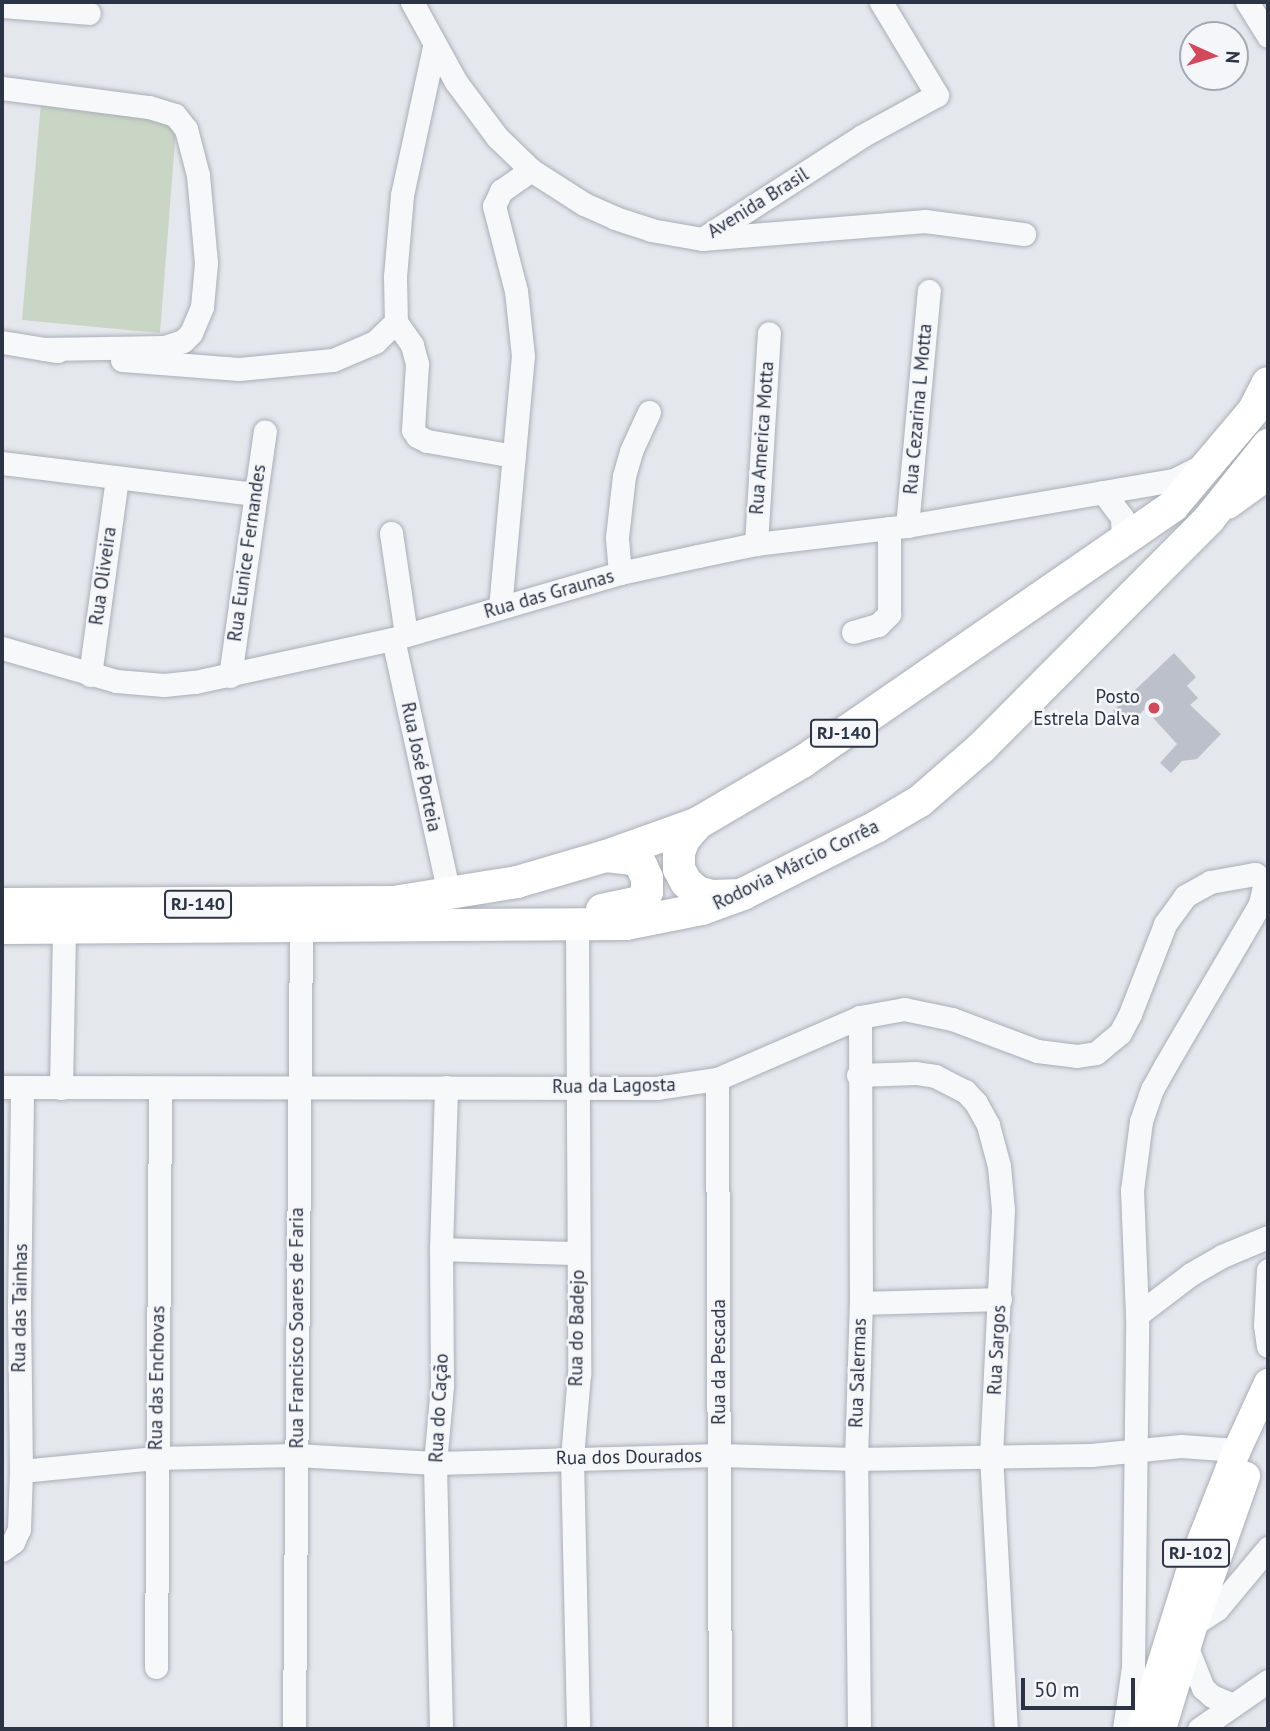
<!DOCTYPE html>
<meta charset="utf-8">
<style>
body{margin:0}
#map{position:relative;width:1270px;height:1731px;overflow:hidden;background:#e4e7ec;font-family:"PT Sans",sans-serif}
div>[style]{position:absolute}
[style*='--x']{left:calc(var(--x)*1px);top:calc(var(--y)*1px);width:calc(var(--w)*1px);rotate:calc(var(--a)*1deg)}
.green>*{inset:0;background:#c9d6c5}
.building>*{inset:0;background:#bbc0ca}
.roads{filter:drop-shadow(0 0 2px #a9aeb7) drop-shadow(0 0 2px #a9aeb7)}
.minor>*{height:23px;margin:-11.5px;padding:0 11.5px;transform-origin:11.5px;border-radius:11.5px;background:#f7f8fa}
.major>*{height:28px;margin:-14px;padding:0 14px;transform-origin:14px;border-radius:14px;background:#fff}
.highway>*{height:32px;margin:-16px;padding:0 16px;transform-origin:16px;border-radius:16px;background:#fff}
.dots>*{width:19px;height:19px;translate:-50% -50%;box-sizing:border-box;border:4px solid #f4f6f9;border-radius:50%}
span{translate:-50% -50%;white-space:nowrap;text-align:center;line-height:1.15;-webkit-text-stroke:5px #f4f6f9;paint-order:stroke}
.shield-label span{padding:2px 5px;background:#f4f6f9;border:2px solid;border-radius:5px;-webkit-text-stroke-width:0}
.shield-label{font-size:18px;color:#2b3445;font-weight:700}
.street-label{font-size:19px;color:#2b3445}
.poi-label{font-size:19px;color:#2b3445}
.right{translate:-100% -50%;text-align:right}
.frame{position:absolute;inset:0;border:4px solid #2b3445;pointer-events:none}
.north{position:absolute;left:1179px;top:21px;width:70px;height:70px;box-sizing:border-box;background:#f4f6f9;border:2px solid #a4a8b1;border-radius:50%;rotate:94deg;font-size:19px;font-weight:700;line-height:28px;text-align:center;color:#2b3445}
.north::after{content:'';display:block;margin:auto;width:24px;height:32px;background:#d1495b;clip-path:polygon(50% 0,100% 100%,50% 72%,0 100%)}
.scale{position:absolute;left:1021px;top:1678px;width:114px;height:32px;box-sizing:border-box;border:4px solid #2b3445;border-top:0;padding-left:9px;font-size:21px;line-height:24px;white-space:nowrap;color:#2b3445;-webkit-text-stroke:5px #f4f6f9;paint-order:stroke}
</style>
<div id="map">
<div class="green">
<i style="clip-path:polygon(41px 103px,177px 116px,160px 333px,22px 320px)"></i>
</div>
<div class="building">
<i style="clip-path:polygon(1174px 653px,1196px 677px,1187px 686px,1198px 698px,1190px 705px,1221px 734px,1197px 759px,1182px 761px,1171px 773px,1160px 763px,1177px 744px,1145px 709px,1127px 726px,1113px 711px)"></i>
</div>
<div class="roads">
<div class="minor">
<i style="--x:412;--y:2;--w:91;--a:61.2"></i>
<i style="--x:456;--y:82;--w:69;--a:53.3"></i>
<i style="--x:497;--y:137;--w:47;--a:44.1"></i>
<i style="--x:531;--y:170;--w:63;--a:32.7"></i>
<i style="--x:584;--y:204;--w:34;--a:24"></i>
<i style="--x:615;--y:218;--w:38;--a:18"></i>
<i style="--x:651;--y:230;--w:52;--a:10"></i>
<i style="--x:702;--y:239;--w:224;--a:-4.6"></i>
<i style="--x:925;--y:221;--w:100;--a:7.5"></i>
<i style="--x:1247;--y:2;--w:40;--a:58"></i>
<i style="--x:2;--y:6;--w:87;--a:4.6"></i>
<i style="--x:434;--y:47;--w:151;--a:102.2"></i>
<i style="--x:402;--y:195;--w:81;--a:94.9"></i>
<i style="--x:395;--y:276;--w:46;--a:88.8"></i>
<i style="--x:396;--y:322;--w:28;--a:55"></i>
<i style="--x:412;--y:345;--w:20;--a:75"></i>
<i style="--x:417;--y:364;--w:66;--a:93.5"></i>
<i style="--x:413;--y:430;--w:7;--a:56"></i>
<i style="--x:417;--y:436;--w:11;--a:27"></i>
<i style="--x:427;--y:441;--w:88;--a:9.8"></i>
<i style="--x:2;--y:88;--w:148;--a:7.4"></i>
<i style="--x:149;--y:107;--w:27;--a:17"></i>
<i style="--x:175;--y:115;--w:18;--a:52"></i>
<i style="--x:186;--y:129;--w:48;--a:75.4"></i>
<i style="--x:198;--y:175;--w:88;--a:84.8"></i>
<i style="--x:206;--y:263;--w:44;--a:95.2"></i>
<i style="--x:202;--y:307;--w:28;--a:113"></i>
<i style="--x:191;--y:333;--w:11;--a:135"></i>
<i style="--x:183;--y:341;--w:19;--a:162"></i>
<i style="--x:165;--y:347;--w:121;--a:179.1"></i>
<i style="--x:704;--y:238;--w:188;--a:-32.8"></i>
<i style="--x:862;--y:136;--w:85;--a:-28.7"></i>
<i style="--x:937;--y:95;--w:109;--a:-121.1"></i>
<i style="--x:2;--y:342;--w:56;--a:9.3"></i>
<i style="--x:122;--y:360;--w:117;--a:4.4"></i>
<i style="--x:239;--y:369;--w:94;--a:-5.5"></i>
<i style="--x:333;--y:360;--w:46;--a:-23.2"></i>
<i style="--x:375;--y:342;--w:29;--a:-44"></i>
<i style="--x:2;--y:463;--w:255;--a:7"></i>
<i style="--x:1103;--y:492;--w:31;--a:53"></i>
<i style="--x:1122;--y:517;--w:25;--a:88"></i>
<i style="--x:907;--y:526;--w:236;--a:-84.7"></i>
<i style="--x:391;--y:533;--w:103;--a:81.6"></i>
<i style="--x:756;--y:544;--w:211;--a:-86.5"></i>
<i style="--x:620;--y:573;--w:36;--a:-95"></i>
<i style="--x:617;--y:537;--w:61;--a:-83.5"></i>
<i style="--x:624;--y:476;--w:26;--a:-74"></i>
<i style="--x:631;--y:451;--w:43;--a:-65.2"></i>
<i style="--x:500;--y:608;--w:253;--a:-84.8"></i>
<i style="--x:523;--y:356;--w:65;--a:-96.1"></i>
<i style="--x:516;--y:291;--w:88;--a:-104.5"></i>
<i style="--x:494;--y:206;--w:17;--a:-65"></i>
<i style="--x:501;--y:191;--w:37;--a:-35"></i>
<i style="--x:853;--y:632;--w:26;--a:-16"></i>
<i style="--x:878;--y:625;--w:16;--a:-45"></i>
<i style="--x:889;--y:614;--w:86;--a:-90"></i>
<i style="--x:393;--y:639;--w:261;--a:77.6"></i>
<i style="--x:2;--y:648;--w:119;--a:16.1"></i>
<i style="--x:116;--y:681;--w:48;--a:4.8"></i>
<i style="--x:164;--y:685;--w:31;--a:-6"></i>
<i style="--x:195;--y:682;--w:203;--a:-12.3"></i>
<i style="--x:393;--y:639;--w:236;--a:-16.2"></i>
<i style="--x:620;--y:573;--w:80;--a:-12.3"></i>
<i style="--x:698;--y:556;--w:59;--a:-11.7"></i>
<i style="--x:756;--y:544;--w:152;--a:-6.8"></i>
<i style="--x:907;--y:526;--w:271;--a:-9.8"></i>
<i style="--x:1174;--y:480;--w:29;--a:-27"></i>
<i style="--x:90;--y:675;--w:199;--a:-82.2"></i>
<i style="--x:230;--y:676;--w:247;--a:-81.9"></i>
<i style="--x:577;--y:926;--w:448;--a:89.7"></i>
<i style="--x:579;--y:1374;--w:84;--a:94.8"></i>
<i style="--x:572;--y:1458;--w:271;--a:88.7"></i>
<i style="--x:858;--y:1075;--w:58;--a:-2"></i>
<i style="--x:916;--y:1073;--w:19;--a:9"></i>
<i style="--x:935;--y:1076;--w:34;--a:27"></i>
<i style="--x:965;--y:1091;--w:16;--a:47"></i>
<i style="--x:976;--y:1103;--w:25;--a:61"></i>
<i style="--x:988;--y:1125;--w:42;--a:75"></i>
<i style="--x:999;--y:1166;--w:44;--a:84.8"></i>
<i style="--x:1003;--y:1210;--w:245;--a:92.8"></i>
<i style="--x:991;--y:1455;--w:274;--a:86.9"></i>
<i style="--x:717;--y:1079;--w:650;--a:89.74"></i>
<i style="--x:2;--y:1087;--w:654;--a:0.09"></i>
<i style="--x:656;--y:1088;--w:62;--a:-8.4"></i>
<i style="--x:717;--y:1079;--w:156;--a:-23.4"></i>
<i style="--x:860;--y:1017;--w:45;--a:-10.3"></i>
<i style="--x:904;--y:1009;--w:49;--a:11.8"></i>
<i style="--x:952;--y:1019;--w:91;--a:20.6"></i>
<i style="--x:1037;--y:1051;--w:40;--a:7.1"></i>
<i style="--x:1077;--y:1056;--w:19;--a:-9"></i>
<i style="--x:1096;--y:1053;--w:31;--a:-40"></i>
<i style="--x:1120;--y:1033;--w:21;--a:-62"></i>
<i style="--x:1130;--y:1014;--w:97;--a:-68.7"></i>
<i style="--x:1165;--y:924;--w:34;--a:-54"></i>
<i style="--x:1185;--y:896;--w:29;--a:-29"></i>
<i style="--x:1210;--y:882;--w:46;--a:-10.1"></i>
<i style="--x:1255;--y:874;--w:13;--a:39"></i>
<i style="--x:1265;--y:882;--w:23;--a:103"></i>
<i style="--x:1260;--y:904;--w:188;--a:120.4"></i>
<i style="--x:1165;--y:1066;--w:26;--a:119"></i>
<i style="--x:1152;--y:1089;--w:34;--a:109"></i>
<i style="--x:1141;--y:1121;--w:70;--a:97.4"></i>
<i style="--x:1132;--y:1190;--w:125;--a:87.7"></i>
<i style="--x:61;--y:1088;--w:162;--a:-88.9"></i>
<i style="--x:441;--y:1249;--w:137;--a:1.7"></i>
<i style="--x:1268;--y:1270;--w:55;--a:93.1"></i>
<i style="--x:1265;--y:1325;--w:21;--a:82"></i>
<i style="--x:861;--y:1303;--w:139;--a:-1.6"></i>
<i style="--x:21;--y:1471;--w:135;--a:-5.5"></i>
<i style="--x:155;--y:1458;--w:141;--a:-1.2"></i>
<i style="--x:296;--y:1455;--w:139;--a:3.3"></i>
<i style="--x:435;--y:1463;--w:284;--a:-1.6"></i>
<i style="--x:719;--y:1455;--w:137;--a:1.7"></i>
<i style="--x:856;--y:1459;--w:235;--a:-1"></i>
<i style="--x:1091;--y:1455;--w:90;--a:-5.7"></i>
<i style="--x:1181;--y:1446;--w:56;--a:4.1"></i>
<i style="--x:2;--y:1550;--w:14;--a:-36"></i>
<i style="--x:13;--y:1542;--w:14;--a:-65"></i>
<i style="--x:19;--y:1529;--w:58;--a:-88"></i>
<i style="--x:21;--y:1471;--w:162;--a:-90.7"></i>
<i style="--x:19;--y:1309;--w:221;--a:-89.2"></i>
<i style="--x:1194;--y:1624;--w:27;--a:-33"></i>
<i style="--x:1217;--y:1609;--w:80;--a:-50.1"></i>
<i style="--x:1187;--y:1648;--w:43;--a:68.2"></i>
<i style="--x:1203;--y:1688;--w:12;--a:42"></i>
<i style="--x:1212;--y:1696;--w:23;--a:23"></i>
<i style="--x:156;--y:1667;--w:578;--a:-89.6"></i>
<i style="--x:294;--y:1729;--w:802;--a:-89.5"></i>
<i style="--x:441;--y:1729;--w:266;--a:-91.3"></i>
<i style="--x:435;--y:1463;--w:77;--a:-84.8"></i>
<i style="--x:442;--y:1386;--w:137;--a:-90.4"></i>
<i style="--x:441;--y:1249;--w:162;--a:-88.2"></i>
<i style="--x:859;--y:1729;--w:270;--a:-90.6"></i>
<i style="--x:856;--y:1459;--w:156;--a:-88.2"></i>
<i style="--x:861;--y:1303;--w:286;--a:-90.2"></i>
<i style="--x:1124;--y:1729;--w:63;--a:-81.7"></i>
<i style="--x:1133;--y:1667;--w:352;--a:-89.3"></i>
<i style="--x:1137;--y:1315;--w:68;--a:-37.2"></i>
<i style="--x:1191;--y:1274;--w:36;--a:-30"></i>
<i style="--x:1222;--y:1256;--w:50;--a:-22.4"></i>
<i style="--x:1199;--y:1729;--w:84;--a:-34.8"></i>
</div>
<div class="major">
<i style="--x:1228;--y:505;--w:49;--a:-35.9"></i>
<i style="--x:1141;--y:1729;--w:178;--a:-72.7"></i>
<i style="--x:1194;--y:1559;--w:117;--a:-68.5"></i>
<i style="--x:1237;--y:1450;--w:74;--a:-65.2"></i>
<i style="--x:1162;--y:1729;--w:110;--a:-73.1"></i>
<i style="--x:1194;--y:1624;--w:157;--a:-70.6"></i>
</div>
<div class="highway">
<i style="--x:698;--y:823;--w:21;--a:131"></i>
<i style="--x:684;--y:839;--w:15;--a:110"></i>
<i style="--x:679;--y:853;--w:16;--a:90"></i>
<i style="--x:679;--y:869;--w:15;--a:62"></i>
<i style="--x:686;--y:882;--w:15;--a:42"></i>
<i style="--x:697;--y:892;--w:16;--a:15"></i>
<i style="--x:712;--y:896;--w:23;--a:-2"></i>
<i style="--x:2;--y:904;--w:392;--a:-0.3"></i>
<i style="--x:394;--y:902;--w:125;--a:-9.2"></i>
<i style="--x:517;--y:882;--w:93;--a:-16.3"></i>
<i style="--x:606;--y:856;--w:98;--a:-19.7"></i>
<i style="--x:698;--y:823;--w:121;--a:-30.4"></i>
<i style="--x:802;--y:762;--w:451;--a:-34.6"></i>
<i style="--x:1173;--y:506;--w:126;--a:-49.8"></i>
<i style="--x:1254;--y:410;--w:30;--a:-63"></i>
<i style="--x:602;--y:910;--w:39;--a:-12"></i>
<i style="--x:640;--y:902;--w:12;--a:-55"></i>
<i style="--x:647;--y:892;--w:14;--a:-90"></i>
<i style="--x:647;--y:878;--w:14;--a:-115"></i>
<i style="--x:641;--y:865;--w:10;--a:-143"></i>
<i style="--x:633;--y:859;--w:27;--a:-174"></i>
<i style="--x:2;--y:928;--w:624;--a:-0.37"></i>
<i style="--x:626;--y:924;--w:77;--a:-11.2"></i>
<i style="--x:702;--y:909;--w:44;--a:-20.1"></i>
<i style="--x:743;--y:894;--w:149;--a:-26.7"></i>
<i style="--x:876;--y:827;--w:51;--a:-30.6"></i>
<i style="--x:920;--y:801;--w:81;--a:-41"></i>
<i style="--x:981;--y:748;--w:323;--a:-45.1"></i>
<i style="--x:1209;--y:519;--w:95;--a:-51.4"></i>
</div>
</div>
<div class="dots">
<i style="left:1154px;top:708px;background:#d1495b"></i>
</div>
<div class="shield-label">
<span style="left:844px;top:733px">RJ-140</span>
<span style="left:198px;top:904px">RJ-140</span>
<span style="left:1196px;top:1553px">RJ-102</span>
</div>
<div class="street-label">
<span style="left:758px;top:203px;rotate:-32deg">Avenida Brasil</span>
<span style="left:918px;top:409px;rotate:-85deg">Rua Cezarina L Motta</span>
<span style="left:762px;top:438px;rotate:-86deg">Rua America Motta</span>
<span style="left:247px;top:553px;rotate:-82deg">Rua Eunice Fernandes</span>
<span style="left:103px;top:576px;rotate:-82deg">Rua Oliveira</span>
<span style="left:549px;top:594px;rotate:-16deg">Rua das Graunas</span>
<span style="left:421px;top:767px;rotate:78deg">Rua José Porteia</span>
<span style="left:796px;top:865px;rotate:-26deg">Rodovia Márcio Corrêa</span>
<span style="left:614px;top:1086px;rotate:-1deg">Rua da Lagosta</span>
<span style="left:20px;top:1308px;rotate:-89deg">Rua das Tainhas</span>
<span style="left:297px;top:1328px;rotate:-90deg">Rua Francisco Soares de Faria</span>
<span style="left:577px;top:1328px;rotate:-89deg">Rua do Badejo</span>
<span style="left:997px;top:1350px;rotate:-87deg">Rua Sargos</span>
<span style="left:719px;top:1362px;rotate:-90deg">Rua da Pescada</span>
<span style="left:858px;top:1373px;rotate:-88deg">Rua Salermas</span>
<span style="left:157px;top:1378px;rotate:-89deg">Rua das Enchovas</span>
<span style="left:439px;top:1408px;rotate:-87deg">Rua do Cação</span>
<span style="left:629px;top:1457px;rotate:-1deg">Rua dos Dourados</span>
</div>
<div class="poi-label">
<span class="right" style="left:1140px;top:708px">Posto<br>Estrela Dalva</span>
</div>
<div class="frame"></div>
<div class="north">N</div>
<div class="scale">50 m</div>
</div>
